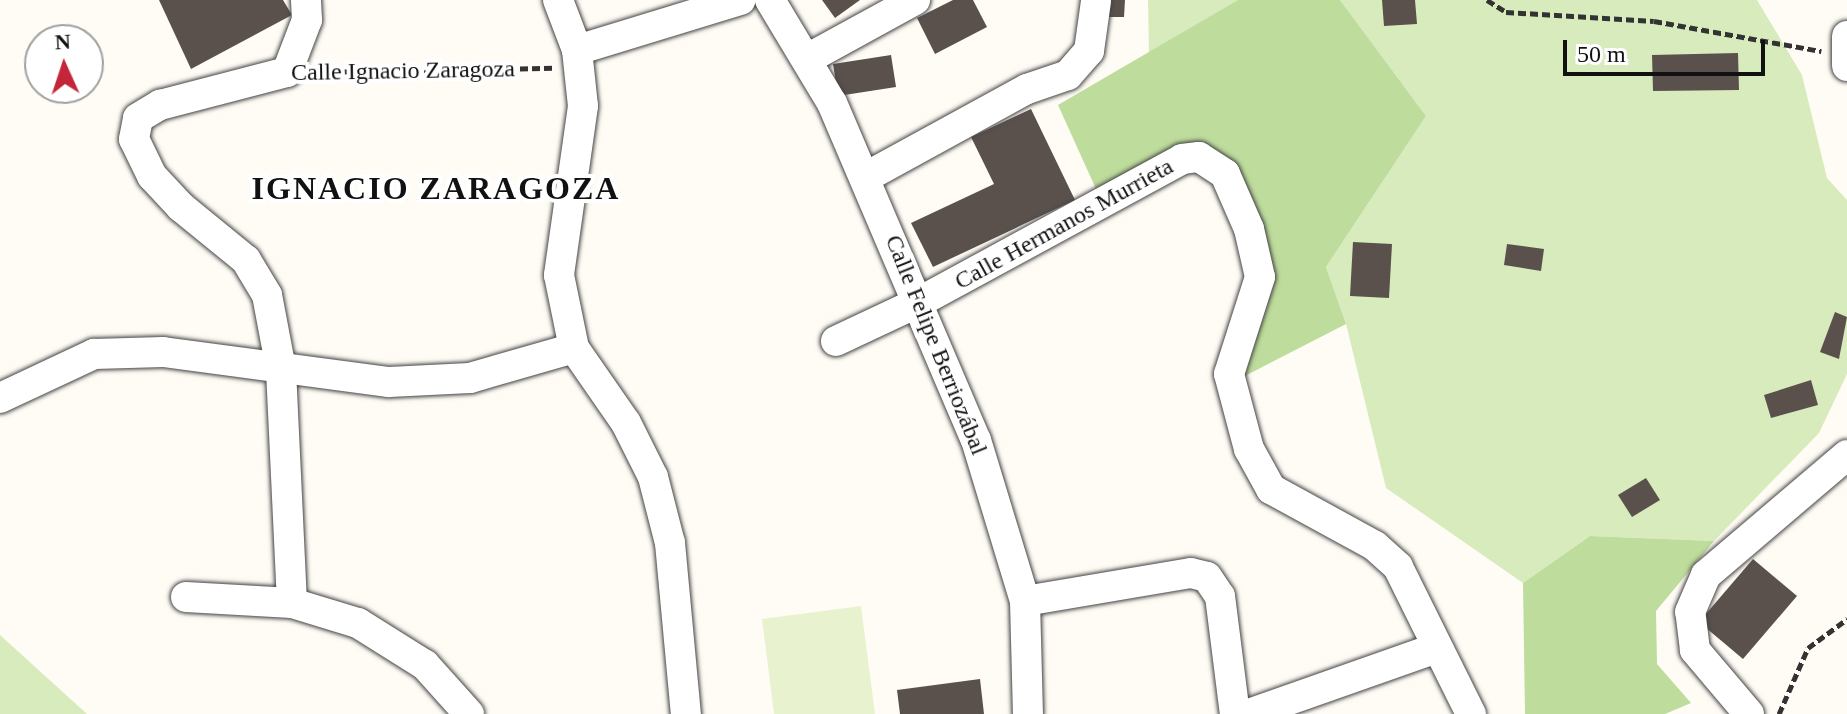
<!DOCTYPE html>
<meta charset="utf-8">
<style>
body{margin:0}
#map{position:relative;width:1847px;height:714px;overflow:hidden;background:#fffcf5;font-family:Georgia,serif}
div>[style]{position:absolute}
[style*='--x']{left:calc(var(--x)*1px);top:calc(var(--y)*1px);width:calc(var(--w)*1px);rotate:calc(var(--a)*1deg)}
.green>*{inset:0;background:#d8ebbd}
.forest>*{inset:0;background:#bedc9c}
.pitch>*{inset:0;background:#e9f2cf}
.building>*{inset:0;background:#5a514d}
.path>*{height:5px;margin-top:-2.5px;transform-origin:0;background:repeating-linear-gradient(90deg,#333 0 8px,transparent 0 12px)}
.roads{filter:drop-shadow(0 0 2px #444) drop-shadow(0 0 2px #444)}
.street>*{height:30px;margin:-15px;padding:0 15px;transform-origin:15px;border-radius:15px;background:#fff}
span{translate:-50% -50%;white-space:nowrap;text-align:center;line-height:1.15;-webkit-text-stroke:8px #fff;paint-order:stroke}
.street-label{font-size:24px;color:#111}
.district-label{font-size:32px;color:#111;font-weight:700;letter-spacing:2px}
.north{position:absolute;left:24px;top:24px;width:80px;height:80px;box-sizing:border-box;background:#fff;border:2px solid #a0a0a0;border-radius:50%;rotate:357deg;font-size:22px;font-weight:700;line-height:32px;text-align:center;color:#111}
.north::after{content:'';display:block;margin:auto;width:28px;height:36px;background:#c52539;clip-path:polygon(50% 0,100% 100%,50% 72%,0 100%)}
.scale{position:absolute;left:1563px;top:40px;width:202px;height:36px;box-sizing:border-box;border:4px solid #111;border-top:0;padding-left:10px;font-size:24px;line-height:28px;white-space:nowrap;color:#111;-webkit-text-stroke:6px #fff;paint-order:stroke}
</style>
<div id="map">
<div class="green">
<i style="clip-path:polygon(1148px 0,1238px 0,1149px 54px)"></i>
<i style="clip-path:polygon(1340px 0,1757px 0,1802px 75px,1827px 178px,1847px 200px,1847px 374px,1819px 433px,1714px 541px,1590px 536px,1523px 583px,1386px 488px,1346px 324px,1326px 267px,1426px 116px)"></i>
<i style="clip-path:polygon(0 635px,87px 714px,0 714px)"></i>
</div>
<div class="forest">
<i style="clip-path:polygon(1238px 0,1340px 0,1426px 116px,1326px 267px,1346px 324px,1243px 377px,1263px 298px,1224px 167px,1189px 146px,1096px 189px,1058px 105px)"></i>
<i style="clip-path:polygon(1590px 536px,1714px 541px,1656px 611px,1657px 664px,1691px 703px,1665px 714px,1525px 714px,1523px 583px)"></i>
</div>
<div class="pitch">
<i style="clip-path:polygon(861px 606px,875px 714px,774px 714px,762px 619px)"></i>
</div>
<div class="building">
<i style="clip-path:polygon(159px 0,283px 0,292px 15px,191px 69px)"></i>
<i style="clip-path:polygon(822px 0,860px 0,835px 18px)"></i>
<i style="clip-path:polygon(953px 0,973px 0,987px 27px,935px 54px,917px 18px)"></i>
<i style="clip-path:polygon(1103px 0,1125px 0,1124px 17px,1103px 17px)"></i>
<i style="clip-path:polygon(1382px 0,1415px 0,1417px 24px,1384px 26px)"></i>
<i style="clip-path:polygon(1738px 53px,1739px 90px,1653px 91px,1652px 55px)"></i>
<i style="clip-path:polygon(891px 55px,896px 87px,838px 96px,833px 64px)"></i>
<i style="clip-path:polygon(1031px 109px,1075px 200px,933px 267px,911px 223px,994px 184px,971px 137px)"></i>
<i style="clip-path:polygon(1353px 242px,1392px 244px,1389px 298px,1350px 296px)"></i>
<i style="clip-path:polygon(1507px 244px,1544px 249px,1541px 271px,1504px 265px)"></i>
<i style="clip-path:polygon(1835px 312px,1847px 317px,1839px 359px,1820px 352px)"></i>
<i style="clip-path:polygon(1811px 380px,1818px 405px,1771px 418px,1764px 395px)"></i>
<i style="clip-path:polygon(1646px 478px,1660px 500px,1632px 517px,1618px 495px)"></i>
<i style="clip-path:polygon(1753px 559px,1797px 596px,1743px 659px,1699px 622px)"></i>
<i style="clip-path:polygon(980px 679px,984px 714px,900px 714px,897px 690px)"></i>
</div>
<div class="path">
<i style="--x:1487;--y:0;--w:22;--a:32"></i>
<i style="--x:1506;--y:12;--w:148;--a:3.5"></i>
<i style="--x:1654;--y:21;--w:170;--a:10.2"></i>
<i style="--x:316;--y:72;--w:238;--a:-1"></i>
<i style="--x:1779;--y:714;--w:72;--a:-66.3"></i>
<i style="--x:1808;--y:648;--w:49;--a:-36.6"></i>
</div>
<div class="roads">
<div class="street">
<i style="--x:558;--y:0;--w:53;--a:69.2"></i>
<i style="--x:577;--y:50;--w:56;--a:83.9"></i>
<i style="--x:583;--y:106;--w:171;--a:98.1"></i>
<i style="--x:559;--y:275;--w:75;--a:78.4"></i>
<i style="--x:574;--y:348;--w:91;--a:55.3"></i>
<i style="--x:626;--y:423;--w:60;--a:63.4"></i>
<i style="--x:653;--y:477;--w:68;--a:75.6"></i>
<i style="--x:670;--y:543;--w:172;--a:84.7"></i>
<i style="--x:770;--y:0;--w:120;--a:59"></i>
<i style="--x:832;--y:103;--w:366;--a:66.9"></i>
<i style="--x:976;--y:440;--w:168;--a:73.1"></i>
<i style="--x:1025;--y:601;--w:113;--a:88.5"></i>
<i style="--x:1847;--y:36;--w:30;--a:90"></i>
<i style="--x:577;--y:50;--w:171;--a:-17"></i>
<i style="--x:809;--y:58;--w:121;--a:-28.7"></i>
<i style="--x:866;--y:177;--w:183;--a:-28.7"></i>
<i style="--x:1027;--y:89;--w:43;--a:-18.9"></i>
<i style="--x:1068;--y:75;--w:32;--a:-49"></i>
<i style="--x:1089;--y:51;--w:50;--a:-82"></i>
<i style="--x:836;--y:341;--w:94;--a:-25.2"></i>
<i style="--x:921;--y:301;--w:297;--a:-28.5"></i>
<i style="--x:1182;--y:159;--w:17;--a:-7"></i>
<i style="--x:1199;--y:157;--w:31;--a:33"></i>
<i style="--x:1225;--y:174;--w:60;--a:66.4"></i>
<i style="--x:1249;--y:229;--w:49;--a:77.1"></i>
<i style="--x:1260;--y:277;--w:102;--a:107.7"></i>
<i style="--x:1229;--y:374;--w:78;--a:75.1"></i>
<i style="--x:1249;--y:449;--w:46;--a:61.2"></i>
<i style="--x:1271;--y:489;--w:119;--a:28.7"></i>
<i style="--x:1375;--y:546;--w:31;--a:42"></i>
<i style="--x:1398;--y:567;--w:164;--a:63.6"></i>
<i style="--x:0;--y:398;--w:104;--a:-25.1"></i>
<i style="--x:94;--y:354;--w:69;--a:-1.7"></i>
<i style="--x:163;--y:352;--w:228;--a:7.6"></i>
<i style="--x:389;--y:382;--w:81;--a:-2.8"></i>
<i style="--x:470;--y:378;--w:108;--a:-16.1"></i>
<i style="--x:186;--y:597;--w:106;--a:3.2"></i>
<i style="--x:292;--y:603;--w:69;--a:16.9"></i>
<i style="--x:358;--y:623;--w:79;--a:32.1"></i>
<i style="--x:425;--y:665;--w:66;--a:48.1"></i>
<i style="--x:1025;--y:601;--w:168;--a:-9.6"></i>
<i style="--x:1191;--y:573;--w:16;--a:14"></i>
<i style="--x:1207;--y:577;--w:23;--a:56"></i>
<i style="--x:1220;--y:596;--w:119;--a:82.8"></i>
<i style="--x:292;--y:603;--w:234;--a:-92.7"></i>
<i style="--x:281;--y:369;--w:75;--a:-100.7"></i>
<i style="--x:267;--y:295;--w:41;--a:-121"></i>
<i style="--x:246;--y:260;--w:84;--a:-140.8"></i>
<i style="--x:181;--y:207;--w:42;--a:-133.1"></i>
<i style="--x:152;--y:176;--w:41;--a:-115.9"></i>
<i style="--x:134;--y:139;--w:21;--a:-79"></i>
<i style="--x:138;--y:118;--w:26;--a:-31"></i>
<i style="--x:160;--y:105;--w:131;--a:-14.6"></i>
<i style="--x:287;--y:72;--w:56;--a:-69"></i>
<i style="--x:307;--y:20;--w:20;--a:-93"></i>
<i style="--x:1249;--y:714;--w:198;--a:-19.4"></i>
<i style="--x:1749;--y:714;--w:84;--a:-130.2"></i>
<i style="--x:1695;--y:650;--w:38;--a:-97"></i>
<i style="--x:1690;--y:612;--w:40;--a:-66.6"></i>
<i style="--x:1706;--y:575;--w:185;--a:-40.4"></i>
</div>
</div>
<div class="street-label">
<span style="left:403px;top:71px;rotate:-1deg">Calle Ignacio Zaragoza</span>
<span style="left:1064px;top:224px;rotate:-29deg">Calle Hermanos Murrieta</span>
<span style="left:936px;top:345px;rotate:68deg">Calle Felipe Berriozábal</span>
</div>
<div class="district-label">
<span style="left:436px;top:188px">IGNACIO ZARAGOZA</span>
</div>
<div class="north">N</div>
<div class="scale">50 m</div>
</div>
